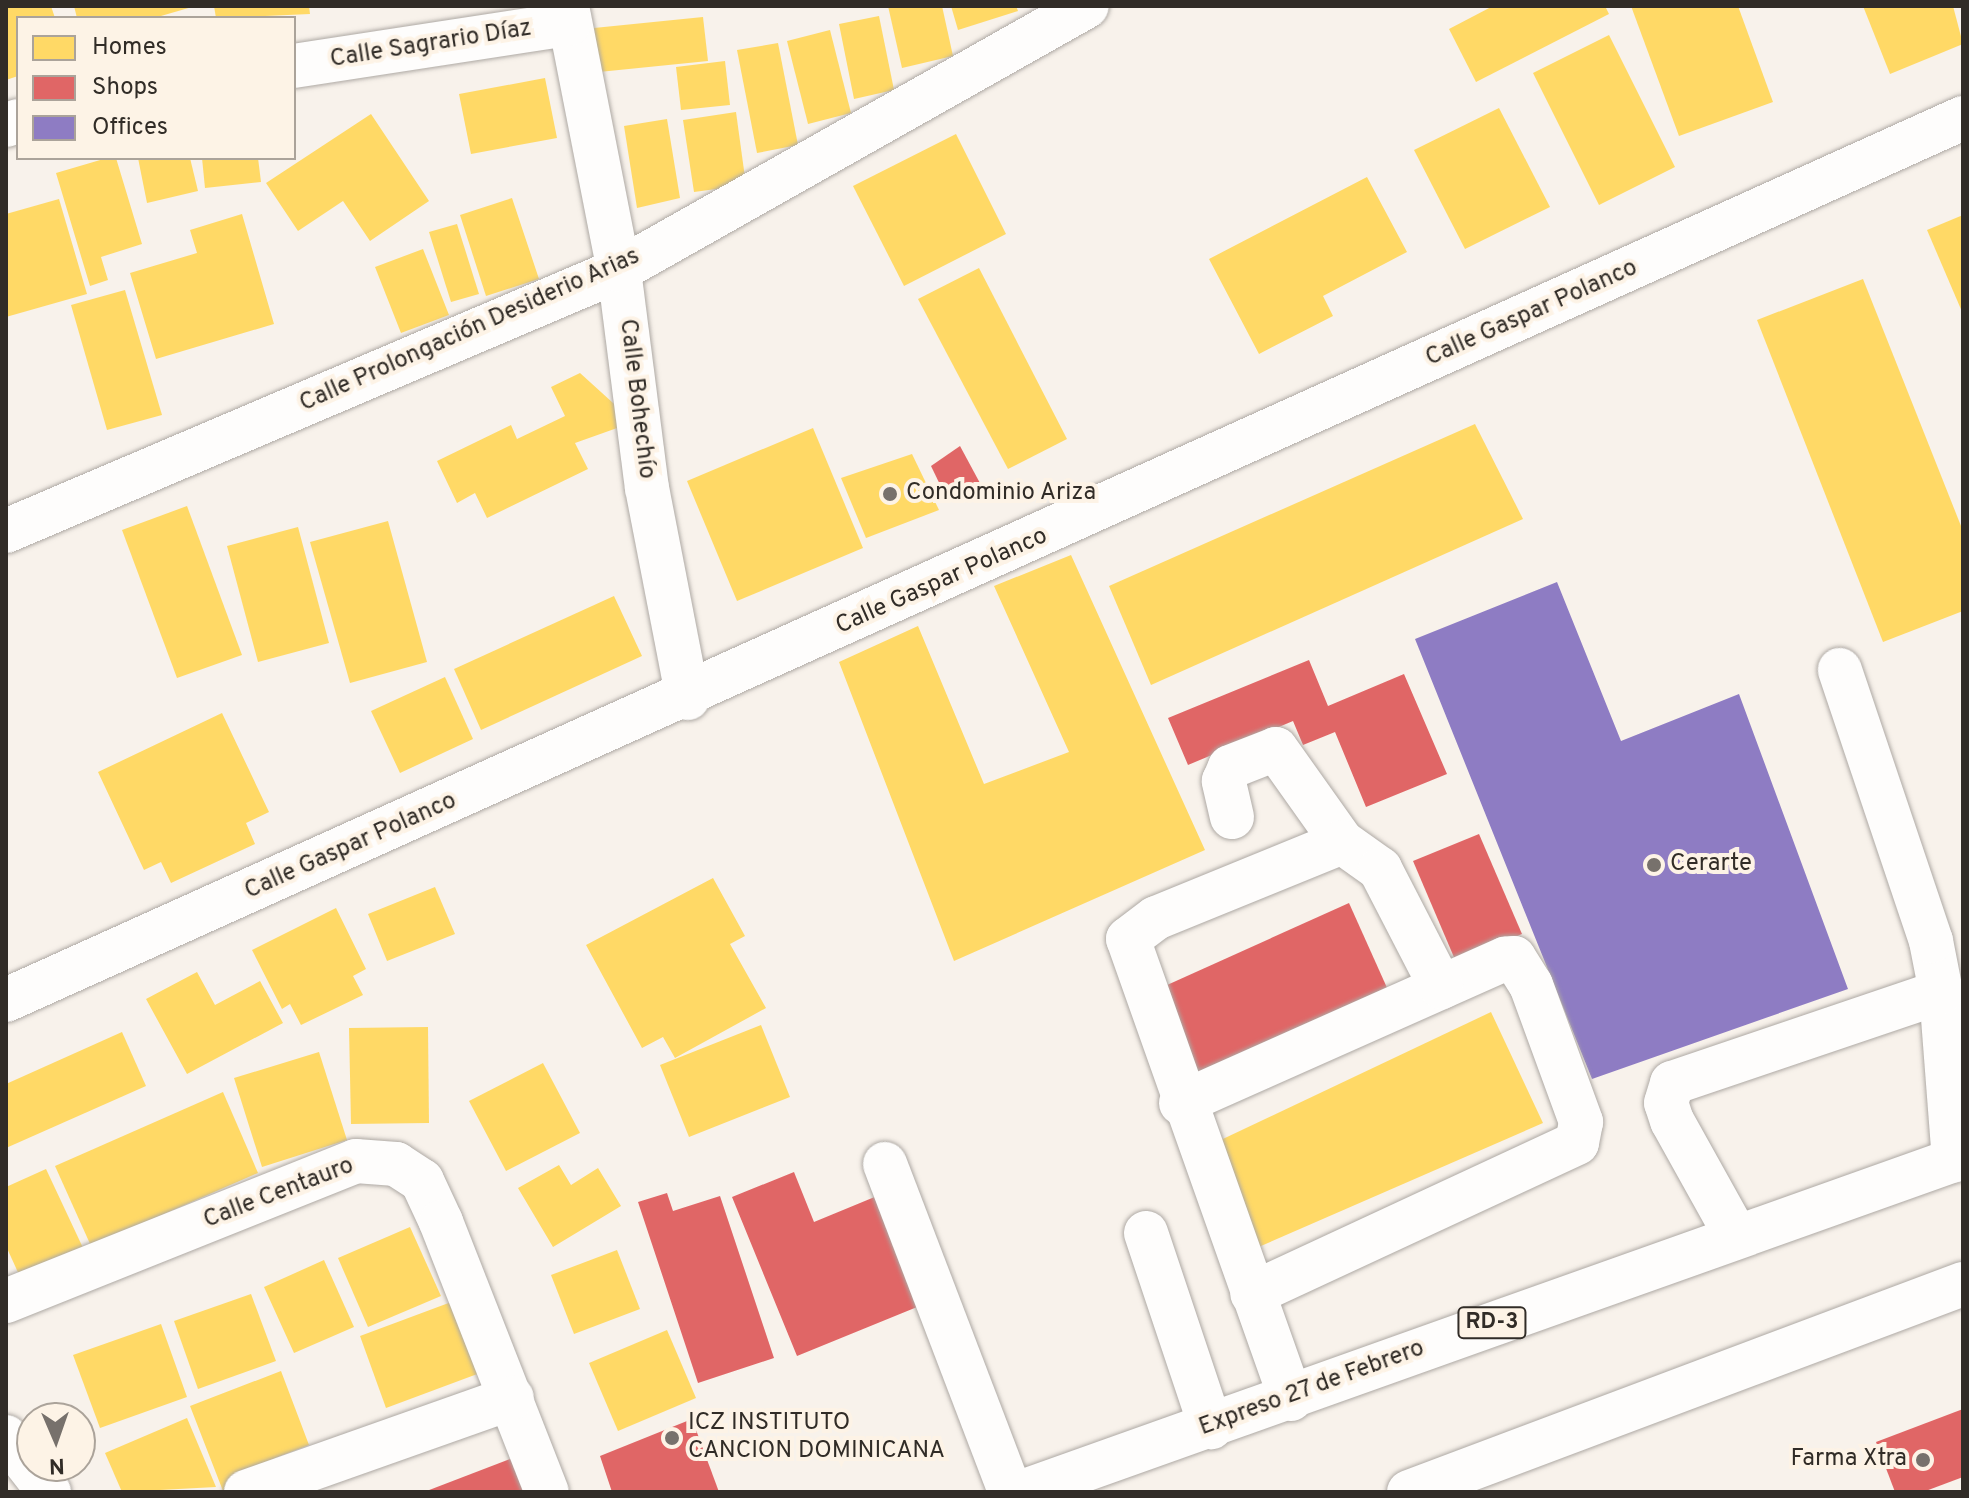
<!DOCTYPE html>
<meta charset="utf-8">
<style>
body{margin:0}
#map{position:relative;width:1969px;height:1498px;overflow:hidden;background:#f8f2eb;font-family:Overpass,sans-serif}
div>[style]{position:absolute}
[style*='--x']{left:calc(var(--x)*1px);top:calc(var(--y)*1px);width:calc(var(--w)*1px);rotate:calc(var(--a)*1deg)}
.homes>*{inset:0;background:#ffd966}
.shops>*{inset:0;background:#e06666}
.offices>*{inset:0;background:#8e7cc3}
.roads{filter:drop-shadow(0 0 2px #aea9a4) drop-shadow(0 0 2px #aea9a4)}
.minor>*{height:44px;margin:-22px;padding:0 22px;transform-origin:22px;border-radius:22px;background:#fefdfc}
.highway>*{height:44px;margin:-22px;padding:0 22px;transform-origin:22px;border-radius:22px;background:#fefdfc}
.dots>*{width:22px;height:22px;translate:-50% -50%;box-sizing:border-box;border:4px solid #fdf3e6;border-radius:50%}
span{translate:-50% -50%;white-space:nowrap;text-align:center;line-height:1.15;-webkit-text-stroke:8px #fdf3e6;paint-order:stroke}
.shield-label span{padding:2px 6px;background:#fdf3e6;border:2px solid;border-radius:6px;-webkit-text-stroke-width:0}
.shield-label{font-size:22px;color:#312c27;font-weight:700}
.street-label{font-size:24px;color:#312c27}
.poi-label{font-size:24px;color:#312c27}
.left{translate:0 -50%;text-align:left}
.right{translate:-100% -50%;text-align:right}
.frame{position:absolute;inset:0;border:8px solid #312c27;pointer-events:none}
.legend{position:absolute;left:16px;top:16px;width:280px;height:144px;box-sizing:border-box;background:#fdf3e6;border:2px solid #aba39a;margin:0;padding:10px 14px;list-style:none;font-size:24px;color:#312c27}
.legend li{display:flex;align-items:center;gap:16px;height:40px}
.legend b{width:40px;border:2px solid #aba39a}
.north{position:absolute;left:16px;top:1402px;width:80px;height:80px;box-sizing:border-box;background:#fdf3e6;border:2px solid #aba39a;border-radius:50%;rotate:178deg;font-size:22px;font-weight:700;line-height:32px;text-align:center;color:#312c27}
.north::after{content:'';display:block;margin:auto;width:28px;height:36px;background:#77716c;clip-path:polygon(50% 0,100% 100%,50% 72%,0 100%)}
</style>
<div id="map">
<div class="homes">
<i style="clip-path:polygon(6px 6px,51px 6px,55px 18px,18px 18px,18px 76px,6px 80px)"></i>
<i style="clip-path:polygon(74px 6px,192px 6px,192px 7px,154px 18px,77px 18px)"></i>
<i style="clip-path:polygon(214px 6px,309px 6px,310px 14px,216px 18px)"></i>
<i style="clip-path:polygon(888px 6px,942px 6px,953px 56px,902px 68px)"></i>
<i style="clip-path:polygon(951px 6px,1016px 6px,1018px 11px,958px 30px)"></i>
<i style="clip-path:polygon(1493px 6px,1605px 6px,1609px 14px,1476px 82px,1449px 29px)"></i>
<i style="clip-path:polygon(1631px 6px,1738px 6px,1773px 102px,1679px 136px)"></i>
<i style="clip-path:polygon(1863px 6px,1953px 6px,1963px 44px,1890px 74px)"></i>
<i style="clip-path:polygon(879px 16px,894px 90px,854px 99px,839px 24px)"></i>
<i style="clip-path:polygon(703px 17px,708px 61px,599px 72px,594px 28px)"></i>
<i style="clip-path:polygon(830px 30px,851px 113px,808px 124px,787px 41px)"></i>
<i style="clip-path:polygon(1609px 35px,1675px 167px,1599px 205px,1533px 73px)"></i>
<i style="clip-path:polygon(778px 43px,798px 145px,757px 153px,737px 50px)"></i>
<i style="clip-path:polygon(725px 61px,730px 105px,681px 110px,676px 67px)"></i>
<i style="clip-path:polygon(545px 78px,557px 138px,471px 154px,459px 94px)"></i>
<i style="clip-path:polygon(1499px 108px,1550px 207px,1465px 249px,1414px 150px)"></i>
<i style="clip-path:polygon(736px 112px,746px 185px,694px 192px,683px 120px)"></i>
<i style="clip-path:polygon(371px 114px,429px 201px,370px 241px,343px 201px,298px 231px,266px 183px)"></i>
<i style="clip-path:polygon(667px 119px,680px 198px,637px 208px,624px 126px)"></i>
<i style="clip-path:polygon(956px 134px,1006px 234px,904px 286px,853px 186px)"></i>
<i style="clip-path:polygon(107px 158px,116px 158px,142px 244px,101px 257px,108px 280px,90px 286px,56px 173px)"></i>
<i style="clip-path:polygon(138px 158px,190px 158px,198px 191px,147px 203px)"></i>
<i style="clip-path:polygon(202px 158px,258px 158px,261px 182px,205px 188px)"></i>
<i style="clip-path:polygon(1367px 177px,1407px 252px,1323px 296px,1333px 316px,1259px 354px,1209px 259px)"></i>
<i style="clip-path:polygon(512px 198px,539px 279px,486px 296px,460px 215px)"></i>
<i style="clip-path:polygon(59px 199px,87px 294px,6px 317px,6px 214px)"></i>
<i style="clip-path:polygon(242px 214px,274px 324px,156px 359px,130px 273px,197px 253px,190px 230px)"></i>
<i style="clip-path:polygon(1963px 215px,1963px 314px,1927px 230px)"></i>
<i style="clip-path:polygon(457px 224px,479px 294px,451px 302px,429px 232px)"></i>
<i style="clip-path:polygon(423px 249px,449px 315px,401px 333px,375px 267px)"></i>
<i style="clip-path:polygon(979px 268px,1067px 439px,1008px 469px,918px 299px)"></i>
<i style="clip-path:polygon(1863px 279px,1963px 531px,1963px 611px,1883px 642px,1757px 320px)"></i>
<i style="clip-path:polygon(125px 290px,162px 415px,107px 430px,71px 305px)"></i>
<i style="clip-path:polygon(580px 373px,634px 422px,575px 443px,588px 469px,487px 518px,475px 493px,457px 503px,437px 461px,511px 425px,517px 439px,565px 416px,551px 387px)"></i>
<i style="clip-path:polygon(1475px 424px,1523px 519px,1151px 685px,1109px 586px)"></i>
<i style="clip-path:polygon(813px 428px,863px 548px,737px 601px,687px 481px)"></i>
<i style="clip-path:polygon(912px 454px,939px 510px,866px 538px,841px 478px)"></i>
<i style="clip-path:polygon(187px 506px,242px 655px,177px 678px,122px 530px)"></i>
<i style="clip-path:polygon(388px 521px,427px 662px,350px 683px,310px 542px)"></i>
<i style="clip-path:polygon(298px 527px,329px 643px,258px 662px,227px 546px)"></i>
<i style="clip-path:polygon(1071px 555px,1205px 850px,954px 961px,839px 662px,918px 626px,984px 784px,1069px 752px,994px 586px)"></i>
<i style="clip-path:polygon(614px 596px,642px 656px,481px 730px,454px 669px)"></i>
<i style="clip-path:polygon(445px 677px,473px 739px,400px 773px,371px 711px)"></i>
<i style="clip-path:polygon(222px 713px,269px 812px,246px 823px,255px 844px,171px 883px,161px 862px,144px 870px,98px 772px)"></i>
<i style="clip-path:polygon(713px 878px,745px 936px,730px 944px,766px 1008px,675px 1058px,663px 1037px,642px 1048px,586px 945px)"></i>
<i style="clip-path:polygon(435px 887px,455px 934px,387px 961px,368px 914px)"></i>
<i style="clip-path:polygon(336px 908px,366px 969px,353px 976px,363px 995px,301px 1025px,290px 1004px,282px 1009px,252px 950px)"></i>
<i style="clip-path:polygon(197px 972px,215px 1005px,260px 981px,283px 1023px,187px 1074px,146px 999px)"></i>
<i style="clip-path:polygon(1491px 1012px,1543px 1123px,1254px 1249px,1208px 1146px)"></i>
<i style="clip-path:polygon(761px 1025px,790px 1097px,689px 1137px,660px 1065px)"></i>
<i style="clip-path:polygon(428px 1027px,429px 1123px,351px 1124px,349px 1028px)"></i>
<i style="clip-path:polygon(122px 1032px,146px 1086px,6px 1148px,6px 1084px)"></i>
<i style="clip-path:polygon(319px 1052px,347px 1140px,262px 1167px,234px 1078px)"></i>
<i style="clip-path:polygon(543px 1063px,580px 1133px,506px 1171px,469px 1101px)"></i>
<i style="clip-path:polygon(223px 1092px,258px 1173px,91px 1246px,55px 1166px)"></i>
<i style="clip-path:polygon(559px 1165px,571px 1185px,598px 1168px,621px 1206px,553px 1247px,518px 1188px)"></i>
<i style="clip-path:polygon(46px 1169px,84px 1250px,21px 1279px,6px 1246px,6px 1187px)"></i>
<i style="clip-path:polygon(410px 1227px,441px 1296px,368px 1327px,338px 1258px)"></i>
<i style="clip-path:polygon(617px 1250px,640px 1309px,574px 1334px,551px 1275px)"></i>
<i style="clip-path:polygon(324px 1260px,354px 1327px,294px 1353px,264px 1287px)"></i>
<i style="clip-path:polygon(251px 1294px,276px 1361px,198px 1389px,174px 1321px)"></i>
<i style="clip-path:polygon(454px 1301px,480px 1373px,386px 1408px,360px 1336px)"></i>
<i style="clip-path:polygon(161px 1324px,187px 1397px,100px 1428px,73px 1355px)"></i>
<i style="clip-path:polygon(667px 1330px,696px 1398px,618px 1431px,589px 1363px)"></i>
<i style="clip-path:polygon(281px 1371px,309px 1445px,275px 1458px,280px 1470px,223px 1491px,190px 1406px)"></i>
<i style="clip-path:polygon(187px 1418px,216px 1487px,122px 1492px,105px 1453px)"></i>
</div>
<div class="shops">
<i style="clip-path:polygon(960px 446px,981px 485px,945px 495px,931px 466px)"></i>
<i style="clip-path:polygon(1309px 660px,1328px 706px,1404px 674px,1447px 774px,1366px 807px,1335px 732px,1303px 745px,1293px 721px,1188px 765px,1168px 718px)"></i>
<i style="clip-path:polygon(1479px 834px,1522px 934px,1456px 962px,1413px 861px)"></i>
<i style="clip-path:polygon(1349px 903px,1388px 990px,1195px 1077px,1156px 990px)"></i>
<i style="clip-path:polygon(794px 1172px,814px 1222px,877px 1196px,922px 1305px,797px 1356px,732px 1197px)"></i>
<i style="clip-path:polygon(667px 1193px,673px 1211px,720px 1196px,774px 1358px,698px 1383px,638px 1202px)"></i>
<i style="clip-path:polygon(1963px 1409px,1963px 1477px,1923px 1492px,1895px 1492px,1876px 1442px)"></i>
<i style="clip-path:polygon(692px 1419px,719px 1492px,612px 1492px,600px 1456px)"></i>
<i style="clip-path:polygon(515px 1457px,531px 1492px,424px 1492px)"></i>
</div>
<div class="offices">
<i style="clip-path:polygon(1557px 582px,1621px 741px,1739px 694px,1848px 989px,1592px 1079px,1415px 639px)"></i>
</div>
<div class="roads">
<div class="minor">
<i style="--x:567;--y:6;--w:269;--a:78.9"></i>
<i style="--x:619;--y:270;--w:220;--a:82.7"></i>
<i style="--x:647;--y:488;--w:214;--a:79"></i>
<i style="--x:294;--y:66;--w:278;--a:-8.7"></i>
<i style="--x:6;--y:125;--w:13;--a:-18"></i>
<i style="--x:6;--y:531;--w:666;--a:-23.06"></i>
<i style="--x:619;--y:270;--w:537;--a:-29.43"></i>
<i style="--x:1232;--y:817;--w:37;--a:-103"></i>
<i style="--x:1224;--y:781;--w:15;--a:-67"></i>
<i style="--x:1230;--y:767;--w:49;--a:-21.4"></i>
<i style="--x:1276;--y:749;--w:114;--a:54.6"></i>
<i style="--x:1941;--y:992;--w:169;--a:85.6"></i>
<i style="--x:6;--y:1000;--w:2147;--a:-24.26"></i>
<i style="--x:1181;--y:1103;--w:355;--a:-24"></i>
<i style="--x:1505;--y:959;--w:9;--a:-6"></i>
<i style="--x:1514;--y:958;--w:32;--a:58"></i>
<i style="--x:1531;--y:985;--w:146;--a:69.9"></i>
<i style="--x:1581;--y:1122;--w:21;--a:101"></i>
<i style="--x:1577;--y:1143;--w:358;--a:155.1"></i>
<i style="--x:885;--y:1164;--w:351;--a:69.1"></i>
<i style="--x:1146;--y:1233;--w:205;--a:71.5"></i>
<i style="--x:1735;--y:1234;--w:129;--a:-119.1"></i>
<i style="--x:1672;--y:1121;--w:19;--a:-108"></i>
<i style="--x:1666;--y:1103;--w:21;--a:-73"></i>
<i style="--x:1672;--y:1083;--w:284;--a:-18.7"></i>
<i style="--x:1941;--y:992;--w:52;--a:-101.1"></i>
<i style="--x:1931;--y:941;--w:286;--a:-108.6"></i>
<i style="--x:6;--y:1301;--w:377;--a:-21.8"></i>
<i style="--x:356;--y:1161;--w:40;--a:4.3"></i>
<i style="--x:396;--y:1164;--w:31;--a:33"></i>
<i style="--x:422;--y:1181;--w:45;--a:65.1"></i>
<i style="--x:441;--y:1222;--w:290;--a:68.6"></i>
<i style="--x:1291;--y:1399;--w:488;--a:-109.5"></i>
<i style="--x:1128;--y:939;--w:35;--a:-37"></i>
<i style="--x:1156;--y:918;--w:201;--a:-22.2"></i>
<i style="--x:1342;--y:842;--w:47;--a:35.4"></i>
<i style="--x:1380;--y:869;--w:133;--a:62.7"></i>
<i style="--x:6;--y:1437;--w:70;--a:52"></i>
<i style="--x:246;--y:1492;--w:282;--a:-19.5"></i>
</div>
<div class="highway">
<i style="--x:1022;--y:1492;--w:999;--a:-19.6"></i>
<i style="--x:1409;--y:1492;--w:592;--a:-20.58"></i>
</div>
</div>
<div class="dots">
<i style="left:890px;top:494px;background:#77716c"></i>
<i style="left:1654px;top:865px;background:#77716c"></i>
<i style="left:672px;top:1438px;background:#77716c"></i>
<i style="left:1923px;top:1460px;background:#77716c"></i>
</div>
<div class="shield-label">
<span style="left:1492px;top:1323px">RD-3</span>
</div>
<div class="street-label">
<span style="left:431px;top:45px;rotate:-9deg">Calle Sagrario Díaz</span>
<span style="left:1532px;top:314px;rotate:-24deg">Calle Gaspar Polanco</span>
<span style="left:470px;top:331px;rotate:-24deg">Calle Prolongación Desiderio Arias</span>
<span style="left:636px;top:399px;rotate:83deg">Calle Bohechío</span>
<span style="left:942px;top:582px;rotate:-24deg">Calle Gaspar Polanco</span>
<span style="left:351px;top:847px;rotate:-24deg">Calle Gaspar Polanco</span>
<span style="left:279px;top:1194px;rotate:-21deg">Calle Centauro</span>
<span style="left:1312px;top:1389px;rotate:-20deg">Expreso 27 de Febrero</span>
</div>
<div class="poi-label">
<span class="left" style="left:906px;top:494px">Condominio Ariza</span>
<span class="left" style="left:1670px;top:865px">Cerarte</span>
<span class="left" style="left:688px;top:1438px">ICZ INSTITUTO<br>CANCION DOMINICANA</span>
<span class="right" style="left:1907px;top:1460px">Farma Xtra</span>
</div>
<div class="frame"></div>
<ul class="legend">
<li><b style="height:22px;background:#ffd966"></b>Homes</li>
<li><b style="height:22px;background:#e06666"></b>Shops</li>
<li><b style="height:22px;background:#8e7cc3"></b>Offices</li>
</ul>
<div class="north">N</div>
</div>
